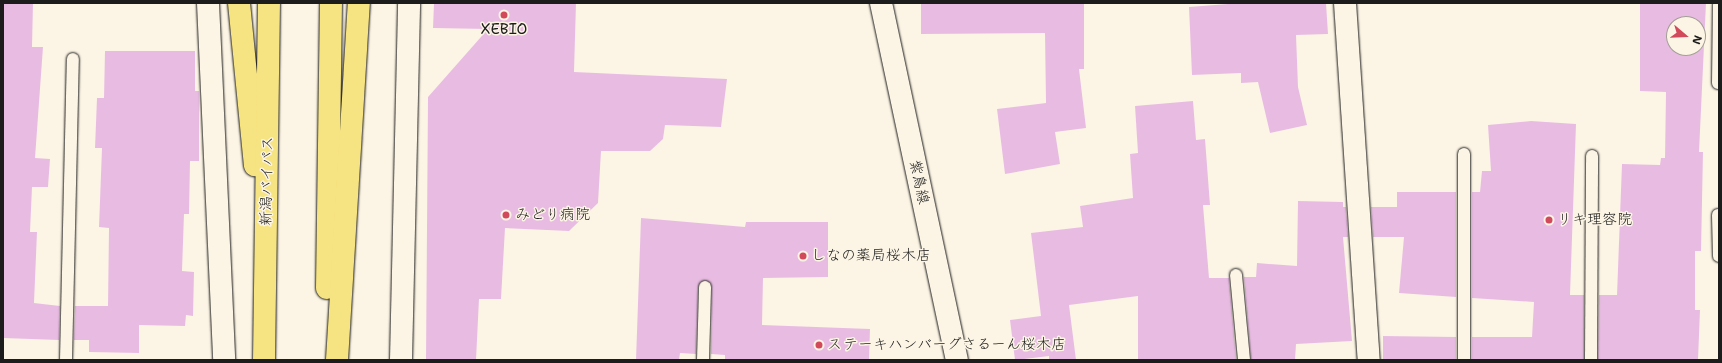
<!DOCTYPE html>
<meta charset="utf-8">
<style>
body{margin:0}
#map{position:relative;width:1722px;height:363px;overflow:hidden;background:#fcf5e5;font-family:"Shantell Sans","Klee One",sans-serif}
div>[style]{position:absolute}
[style*='--x']{left:calc(var(--x)*1px);top:calc(var(--y)*1px);width:calc(var(--w)*1px);rotate:calc(var(--a)*1deg)}
.building>*{inset:0;background:#e8bce2}
.roads{filter:drop-shadow(0 0 1px #1c1c1c) drop-shadow(0 0 1px #1c1c1c)}
.lane>*{height:12px;margin:-6px;padding:0 6px;transform-origin:6px;border-radius:6px;background:#fcf5e5}
.street>*{height:22px;margin:-11px;padding:0 11px;transform-origin:11px;border-radius:11px;background:#fcf5e5}
.secondary>*{height:22px;margin:-11px;padding:0 11px;transform-origin:11px;border-radius:11px;background:#fcf5e5}
.highway>*{height:22px;margin:-11px;padding:0 11px;transform-origin:11px;border-radius:11px;background:#f6e381}
.dots>*{width:11px;height:11px;translate:-50% -50%;box-sizing:border-box;border:2px solid #fcf5e5;border-radius:50%}
span{translate:-50% -50%;white-space:nowrap;text-align:center;line-height:1.15;-webkit-text-stroke:3px #fcf5e5;paint-order:stroke}
.poi-label{font-size:15px;color:#1c1c1c}
.left{translate:0 -50%;text-align:left}
.street-label{font-size:15px;color:#1c1c1c}
.frame{position:absolute;inset:0;border:4px solid #1c1c1c;pointer-events:none}
.north{position:absolute;left:1666px;top:16px;width:40px;height:40px;box-sizing:border-box;background:#fcf5e5;border:1px solid #a29e95;border-radius:50%;rotate:109deg;font-size:11px;font-weight:700;line-height:16px;text-align:center;color:#1c1c1c}
.north::after{content:'';display:block;margin:auto;width:14px;height:18px;background:#d1495b;clip-path:polygon(50% 0,100% 100%,50% 72%,0 100%)}
</style>
<div id="map">
<div class="building">
<i style="clip-path:polygon(3px 3px,33px 3px,32px 47px,43px 47px,35px 158px,50px 159px,48px 187px,32px 187px,30px 232px,37px 232px,34px 303px,60px 306px,59px 340px,3px 338px)"></i>
<i style="clip-path:polygon(434px 3px,576px 3px,574px 72px,727px 79px,721px 127px,665px 125px,663px 139px,650px 151px,601px 151px,598px 203px,569px 231px,505px 228px,501px 299px,479px 299px,476px 360px,426px 360px,428px 97px,488px 29px,433px 28px)"></i>
<i style="clip-path:polygon(921px 3px,1084px 3px,1084px 69px,1079px 69px,1086px 128px,1055px 132px,1060px 164px,1005px 174px,997px 109px,1046px 103px,1045px 33px,921px 34px)"></i>
<i style="clip-path:polygon(1241px 3px,1326px 3px,1328px 34px,1296px 35px,1298px 87px,1307px 125px,1270px 133px,1258px 82px,1241px 83px,1241px 73px,1192px 75px,1189px 7px)"></i>
<i style="clip-path:polygon(evenodd,1640px 3px,1706px 3px,1699px 152px,1703px 152px,1701px 251px,1695px 251px,1695px 310px,1700px 310px,1698px 360px,1598px 360px,1599px 295px,1617px 295px,1622px 164px,1660px 165px,1661px 158px,1665px 158px,1666px 92px,1640px 91px,1640px 3px,1674px 24px,1698px 24px,1698px 48px,1674px 48px,1674px 24px)"></i>
<i style="clip-path:polygon(105px 51px,195px 51px,195px 91px,199px 91px,199px 161px,190px 161px,189px 214px,184px 214px,182px 271px,194px 272px,193px 316px,186px 315px,185px 326px,139px 325px,139px 353px,89px 352px,89px 340px,74px 340px,75px 306px,108px 306px,109px 228px,99px 227px,102px 148px,95px 148px,97px 98px,104px 98px)"></i>
<i style="clip-path:polygon(1193px 101px,1196px 140px,1205px 139px,1210px 205px,1203px 205px,1209px 278px,1229px 278px,1236px 360px,1138px 359px,1138px 296px,1069px 305px,1076px 360px,1049px 360px,1049px 356px,1015px 360px,1010px 320px,1041px 316px,1031px 233px,1083px 227px,1080px 206px,1133px 198px,1130px 154px,1138px 153px,1135px 106px)"></i>
<i style="clip-path:polygon(1531px 121px,1576px 124px,1570px 295px,1584px 295px,1584px 360px,1472px 360px,1472px 337px,1532px 337px,1534px 302px,1472px 298px,1472px 192px,1480px 192px,1482px 171px,1491px 171px,1488px 125px)"></i>
<i style="clip-path:polygon(1397px 192px,1456px 192px,1456px 297px,1399px 293px,1404px 237px,1373px 237px,1371px 207px,1397px 207px)"></i>
<i style="clip-path:polygon(1298px 201px,1343px 202px,1343px 207px,1346px 207px,1348px 237px,1343px 237px,1352px 341px,1296px 344px,1295px 360px,1251px 360px,1244px 277px,1256px 277px,1257px 263px,1297px 266px)"></i>
<i style="clip-path:polygon(641px 218px,745px 227px,746px 222px,828px 222px,828px 277px,763px 278px,762px 325px,870px 329px,869px 360px,725px 360px,725px 355px,711px 354px,712px 287px,705px 280px,698px 287px,696px 354px,680px 353px,679px 360px,636px 360px)"></i>
<i style="clip-path:polygon(1383px 336px,1456px 337px,1456px 360px,1383px 360px)"></i>
</div>
<div class="roads">
<div class="lane">
<i style="--x:1718;--y:83;--w:78;--a:-89.3"></i>
<i style="--x:1464;--y:154;--w:206;--a:90"></i>
<i style="--x:1718;--y:215;--w:41;--a:88.6"></i>
<i style="--x:1236;--y:275;--w:85;--a:84.6"></i>
<i style="--x:66;--y:360;--w:301;--a:-88.7"></i>
<i style="--x:703;--y:360;--w:73;--a:-88.4"></i>
<i style="--x:1591;--y:360;--w:204;--a:-89.7"></i>
</div>
<div class="street">
<i style="--x:208;--y:3;--w:357;--a:87.4"></i>
<i style="--x:1345;--y:3;--w:358;--a:86.2"></i>
<i style="--x:401;--y:360;--w:357;--a:-88.7"></i>
</div>
<div class="secondary">
<i style="--x:881;--y:3;--w:365;--a:78"></i>
</div>
<div class="highway">
<i style="--x:239;--y:3;--w:163;--a:84.4"></i>
<i style="--x:327;--y:288;--w:285;--a:-89.2"></i>
<i style="--x:264;--y:360;--w:357;--a:-89.2"></i>
<i style="--x:337;--y:360;--w:358;--a:-86.5"></i>
</div>
</div>
<div class="dots">
<i style="left:504px;top:15px;background:#d1495b"></i>
<i style="left:506px;top:215px;background:#d1495b"></i>
<i style="left:1549px;top:220px;background:#d1495b"></i>
<i style="left:803px;top:256px;background:#d1495b"></i>
<i style="left:819px;top:345px;background:#d1495b"></i>
</div>
<div class="poi-label">
<span style="left:504px;top:30px">XEBIO</span>
<span class="left" style="left:515px;top:215px">みどり病院</span>
<span class="left" style="left:1557px;top:220px">リキ理容院</span>
<span class="left" style="left:811px;top:256px">しなの薬局桜木店</span>
<span class="left" style="left:827px;top:345px">ステーキハンバーグさるーん桜木店</span>
</div>
<div class="street-label">
<span style="left:267px;top:181px;rotate:-89deg">新潟バイパス</span>
<span style="left:919px;top:182px;rotate:78deg">紫鳥線</span>
</div>
<div class="frame"></div>
<div class="north">N</div>
</div>
